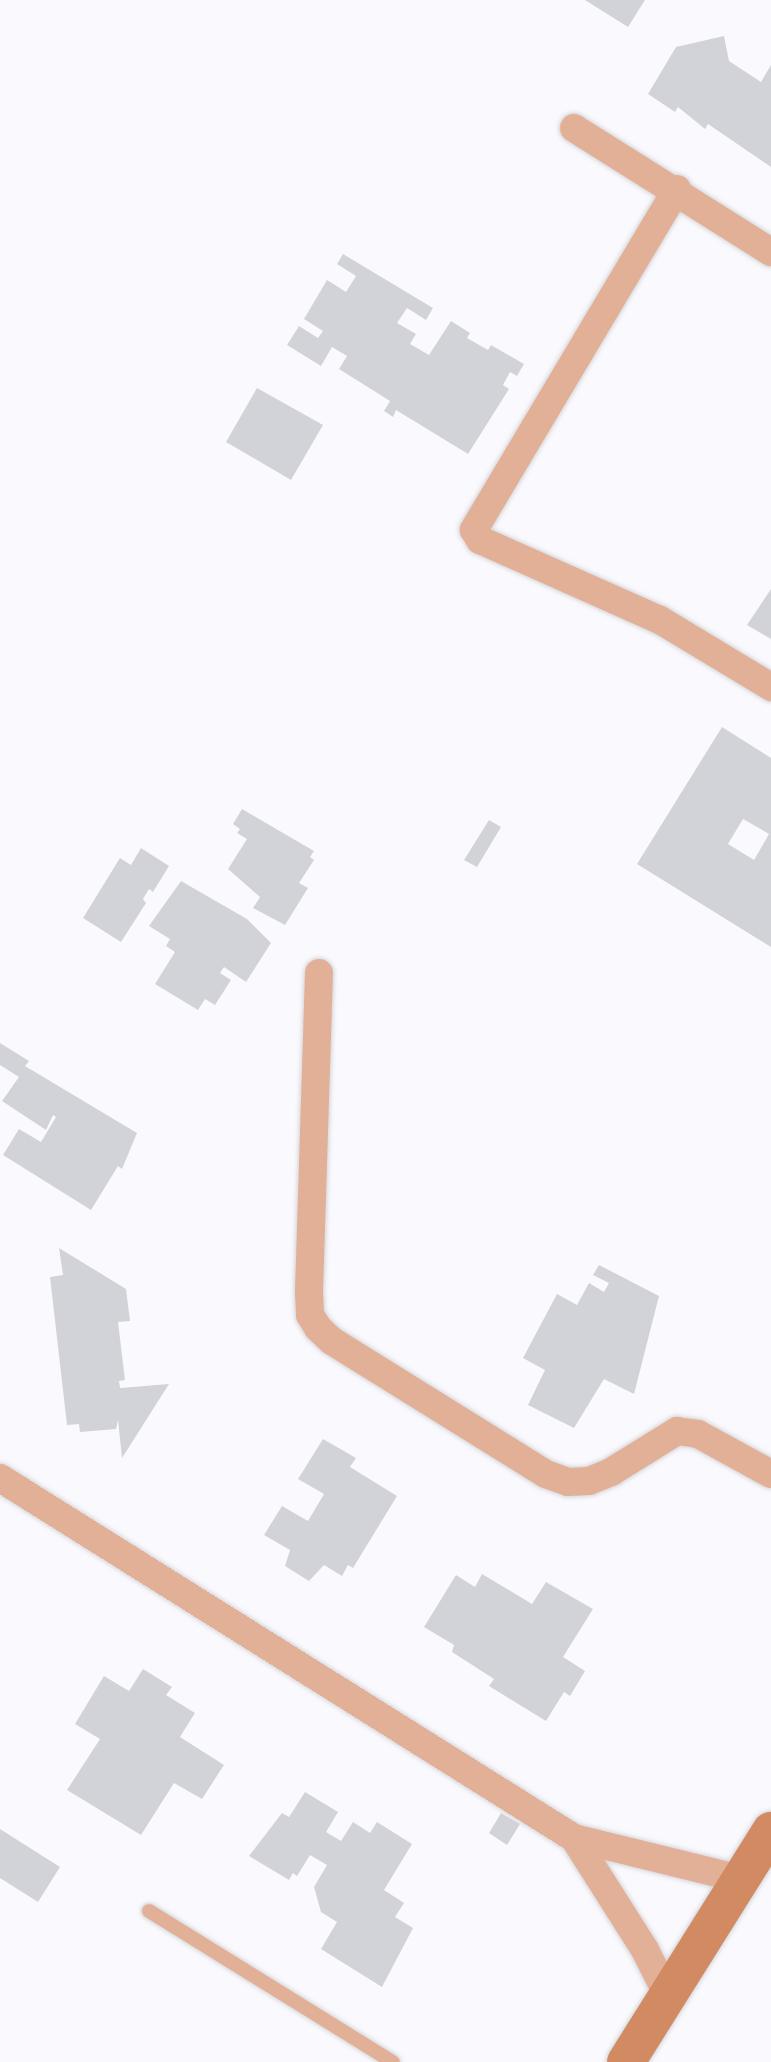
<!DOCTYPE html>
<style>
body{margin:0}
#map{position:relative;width:771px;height:2062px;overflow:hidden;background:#fafafe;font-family:Lato,sans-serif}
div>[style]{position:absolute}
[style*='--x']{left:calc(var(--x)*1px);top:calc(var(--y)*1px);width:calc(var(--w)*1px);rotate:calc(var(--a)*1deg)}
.building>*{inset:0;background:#d2d2d9}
.roads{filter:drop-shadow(0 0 2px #d7d7db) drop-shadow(0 0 2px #d7d7db)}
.lane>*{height:14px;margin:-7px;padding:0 7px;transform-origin:7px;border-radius:7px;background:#e2b096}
.street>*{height:28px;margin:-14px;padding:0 14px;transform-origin:14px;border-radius:14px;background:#e2b096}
.secondary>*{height:38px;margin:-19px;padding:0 19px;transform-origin:19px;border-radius:19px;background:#d28a63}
span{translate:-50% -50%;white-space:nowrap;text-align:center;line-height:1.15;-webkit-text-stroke:8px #fff;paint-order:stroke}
</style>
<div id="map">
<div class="building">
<i style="clip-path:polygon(585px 0,645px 0,628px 27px)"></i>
<i style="clip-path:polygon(724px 36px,729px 61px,761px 82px,771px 65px,771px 167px,708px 124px,705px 129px,678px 107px,675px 112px,648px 94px,676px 47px)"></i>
<i style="clip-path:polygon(343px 254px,433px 308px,426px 320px,407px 308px,397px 323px,416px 334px,410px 344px,429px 355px,451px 321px,470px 333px,467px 338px,488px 350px,491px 345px,524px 364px,517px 376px,510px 372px,503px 385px,509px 389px,468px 454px,396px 410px,393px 417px,384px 411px,390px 401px,339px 369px,347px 356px,332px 347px,321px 366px,287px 345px,299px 326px,318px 338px,323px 331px,304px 319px,327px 280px,346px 292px,356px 276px,337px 264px)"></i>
<i style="clip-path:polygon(257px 388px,323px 425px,291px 480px,226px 442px)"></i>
<i style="clip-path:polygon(771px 589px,771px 639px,747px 625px)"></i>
<i style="clip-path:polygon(evenodd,722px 727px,771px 758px,771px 947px,637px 864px,722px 727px,743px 819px,769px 834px,754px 860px,728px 844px,743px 819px)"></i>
<i style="clip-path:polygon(242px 809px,314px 851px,310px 857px,314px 860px,299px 883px,308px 888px,285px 925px,253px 908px,260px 897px,228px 869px,247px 839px,237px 833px,240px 829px,233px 824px)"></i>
<i style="clip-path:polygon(489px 820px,501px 827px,477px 867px,464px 860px)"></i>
<i style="clip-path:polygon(141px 848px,169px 866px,153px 892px,149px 889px,143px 899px,146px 903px,121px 942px,83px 918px,120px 858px,131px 865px)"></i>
<i style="clip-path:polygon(181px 881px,247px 919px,271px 943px,246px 982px,224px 967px,220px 973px,231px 980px,215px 1005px,205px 999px,198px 1010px,155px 984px,175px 952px,166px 946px,170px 939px,149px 926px)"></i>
<i style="clip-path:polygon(0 1043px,29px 1061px,25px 1066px,137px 1133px,122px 1169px,118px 1166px,91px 1210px,3px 1155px,19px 1129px,41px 1142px,56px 1117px,53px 1115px,46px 1130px,2px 1101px,19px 1077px,0 1065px)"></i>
<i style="clip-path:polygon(59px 1248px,126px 1289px,130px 1321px,118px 1322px,125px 1380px,119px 1381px,120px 1388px,169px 1384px,122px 1458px,118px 1420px,116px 1429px,80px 1432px,79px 1424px,67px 1425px,50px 1277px,63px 1275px)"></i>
<i style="clip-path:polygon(599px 1265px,659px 1296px,634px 1394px,604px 1379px,574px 1428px,528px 1405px,545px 1370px,523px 1358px,557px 1294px,577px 1305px,589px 1283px,604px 1292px,609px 1283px,593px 1275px)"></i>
<i style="clip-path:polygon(323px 1439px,356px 1458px,350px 1467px,397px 1496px,353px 1568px,348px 1565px,342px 1576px,324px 1565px,309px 1581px,285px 1566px,290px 1550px,264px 1535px,282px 1506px,308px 1521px,324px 1494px,298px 1479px)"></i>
<i style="clip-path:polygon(482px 1574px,532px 1604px,546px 1582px,593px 1609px,563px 1657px,585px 1671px,570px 1696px,564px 1692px,546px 1721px,489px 1686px,494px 1679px,452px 1652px,454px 1645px,424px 1627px,456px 1575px,475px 1587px)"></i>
<i style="clip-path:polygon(143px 1669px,172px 1687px,166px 1695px,195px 1713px,180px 1737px,224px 1765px,202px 1799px,174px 1783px,141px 1835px,67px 1790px,100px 1739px,75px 1724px,104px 1676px,129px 1691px)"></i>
<i style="clip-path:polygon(305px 1792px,338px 1812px,326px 1832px,341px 1841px,353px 1822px,370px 1833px,377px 1822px,412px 1844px,384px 1890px,404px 1903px,395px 1917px,413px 1928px,382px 1987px,321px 1949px,337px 1922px,321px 1912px,314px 1887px,327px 1865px,310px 1855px,297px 1876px,293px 1873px,289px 1880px,249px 1856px,282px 1813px,289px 1817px)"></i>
<i style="clip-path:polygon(501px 1813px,520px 1824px,507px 1845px,489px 1833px)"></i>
<i style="clip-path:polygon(0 1829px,60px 1867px,38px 1902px,0 1878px)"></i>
</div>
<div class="roads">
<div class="lane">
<i style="--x:149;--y:1911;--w:287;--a:31.8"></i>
</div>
<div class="street">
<i style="--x:574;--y:128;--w:233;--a:32.2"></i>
<i style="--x:677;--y:189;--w:397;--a:120.8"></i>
<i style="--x:474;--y:530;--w:12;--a:59"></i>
<i style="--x:480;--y:540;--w:197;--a:24"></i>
<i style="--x:660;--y:620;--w:130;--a:31.1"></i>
<i style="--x:319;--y:973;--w:320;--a:91.8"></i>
<i style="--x:309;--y:1293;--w:22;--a:87"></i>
<i style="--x:310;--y:1315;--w:15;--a:58"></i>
<i style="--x:318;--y:1328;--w:19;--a:43"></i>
<i style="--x:332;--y:1341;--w:252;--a:31.9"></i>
<i style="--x:546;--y:1474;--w:23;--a:20"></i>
<i style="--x:568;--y:1482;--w:21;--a:-3"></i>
<i style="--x:589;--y:1481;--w:24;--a:-22"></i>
<i style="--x:611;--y:1472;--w:78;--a:-31.8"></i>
<i style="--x:677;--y:1431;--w:21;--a:8"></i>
<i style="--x:698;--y:1434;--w:83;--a:28.7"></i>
<i style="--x:0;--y:1478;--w:678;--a:32.1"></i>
<i style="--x:574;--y:1838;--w:172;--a:13.8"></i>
<i style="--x:574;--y:1838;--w:133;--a:57.6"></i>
<i style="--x:645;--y:1950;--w:51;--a:63.4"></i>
</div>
<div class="secondary">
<i style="--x:626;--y:2062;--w:273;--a:-57.9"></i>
</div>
</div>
</div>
